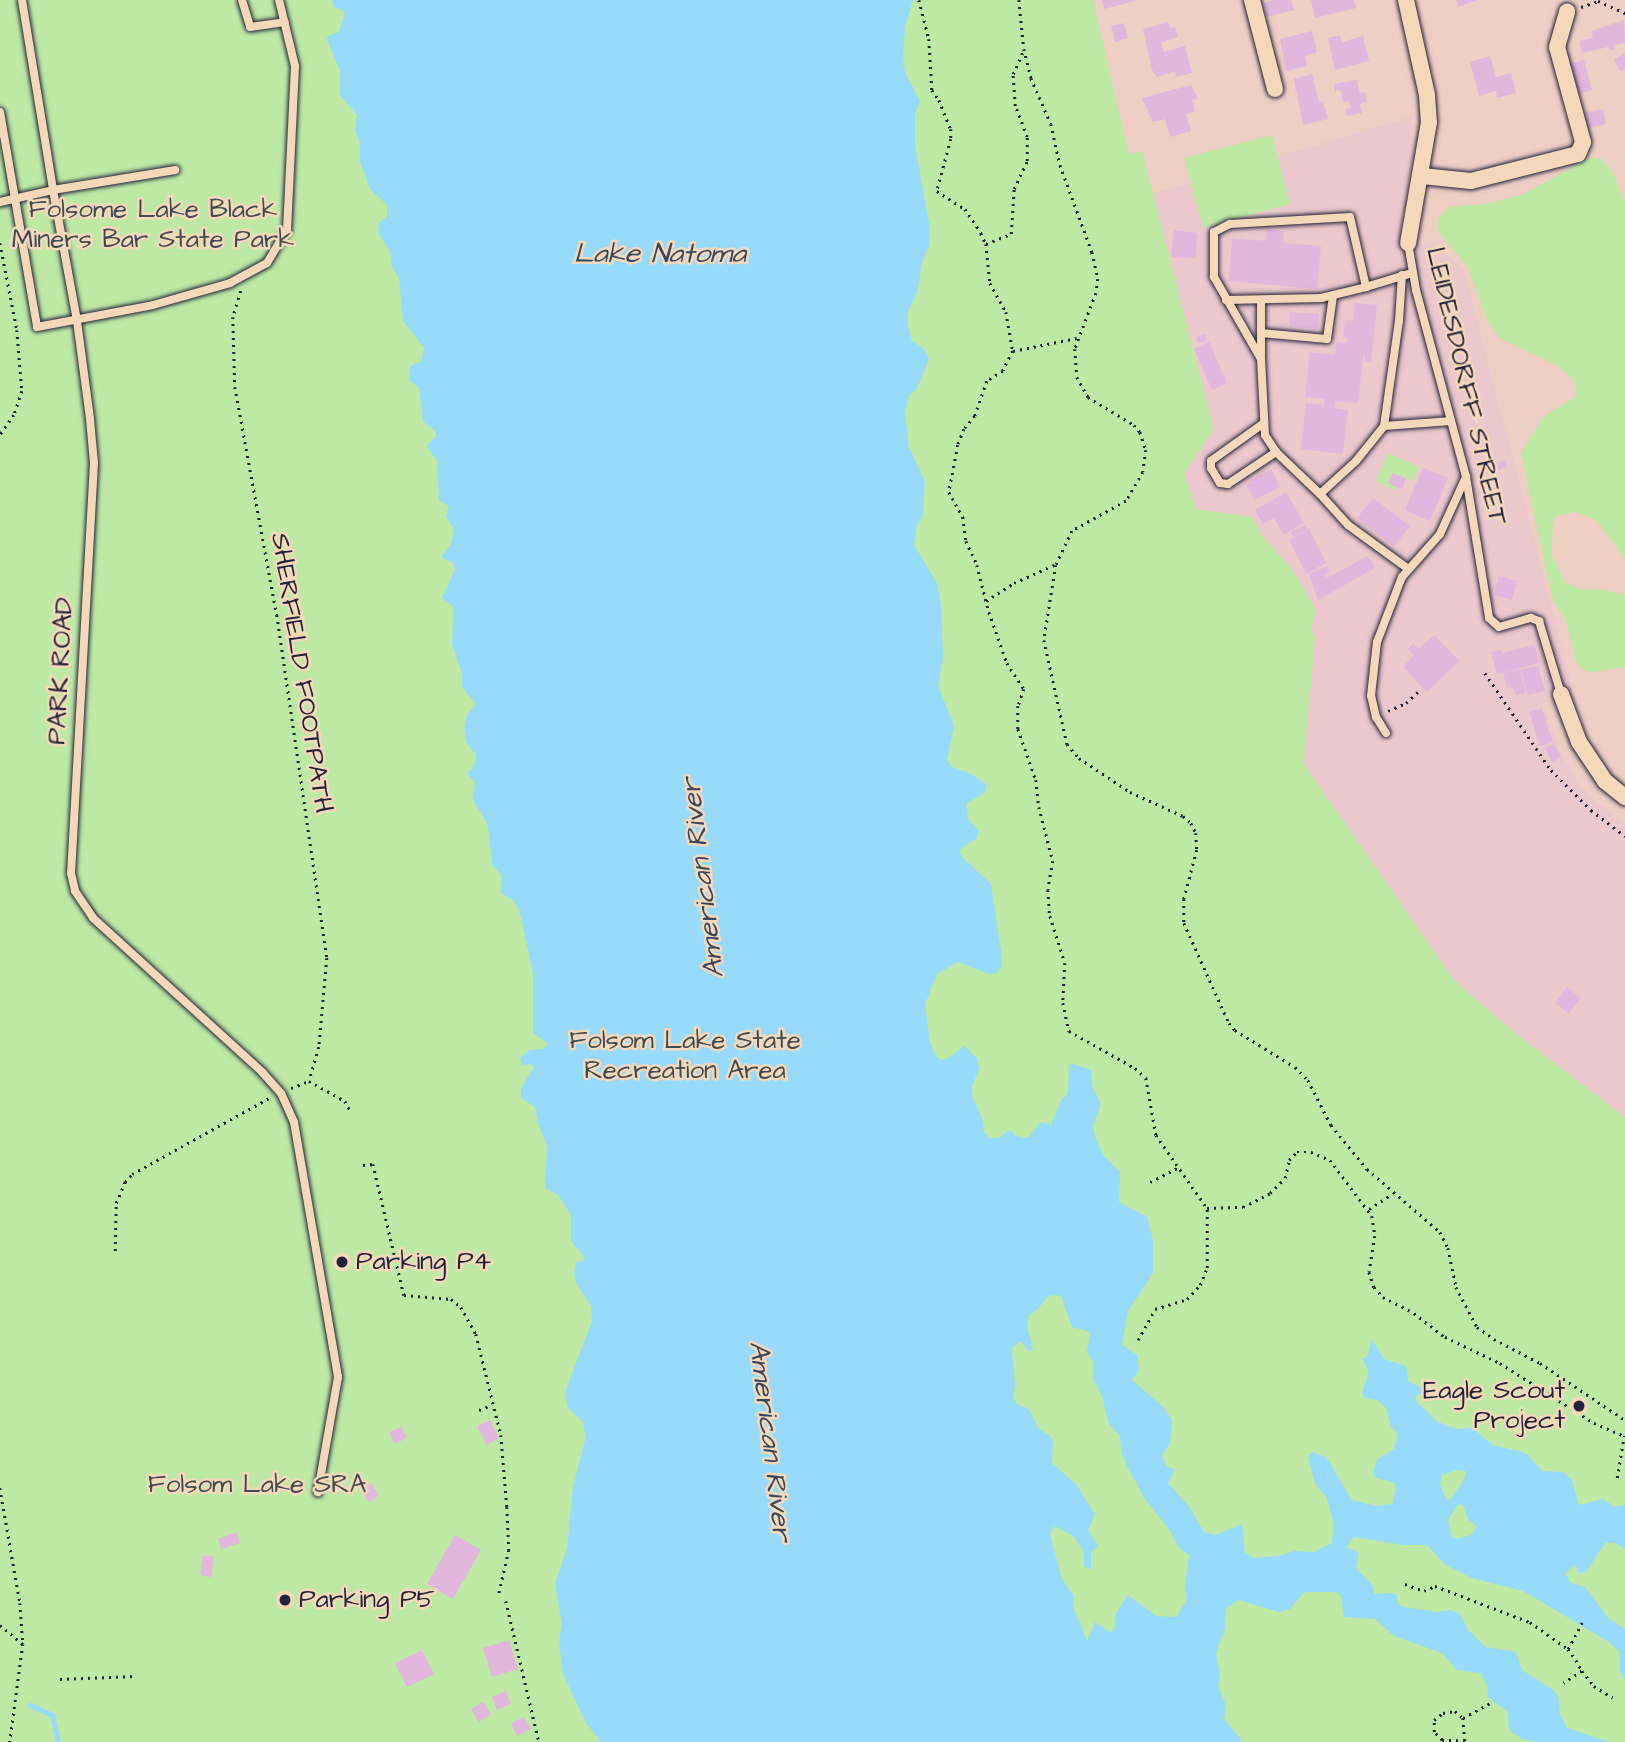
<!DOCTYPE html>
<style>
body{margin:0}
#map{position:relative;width:1625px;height:1742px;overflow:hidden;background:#eecfc4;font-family:"Architects Daughter",sans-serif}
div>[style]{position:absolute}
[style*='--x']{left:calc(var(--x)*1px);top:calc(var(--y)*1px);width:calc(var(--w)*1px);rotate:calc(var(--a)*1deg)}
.built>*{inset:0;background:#eac8cc}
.green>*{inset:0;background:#bde9a5}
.water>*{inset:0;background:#97daf9}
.stream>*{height:5px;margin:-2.5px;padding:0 2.5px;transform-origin:2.5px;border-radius:2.5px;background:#97daf9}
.building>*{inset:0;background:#e1b7dd}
.path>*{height:2.5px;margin-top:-1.25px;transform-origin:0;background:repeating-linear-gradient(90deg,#22223b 0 2px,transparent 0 7px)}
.roads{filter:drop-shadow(0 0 2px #22223b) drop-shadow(0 0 2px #22223b)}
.service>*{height:8px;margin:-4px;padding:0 4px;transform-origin:4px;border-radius:4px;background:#f3d9ba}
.minor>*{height:16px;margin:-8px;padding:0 8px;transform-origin:8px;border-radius:8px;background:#f3d9ba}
.dots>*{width:19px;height:19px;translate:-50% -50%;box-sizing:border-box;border:4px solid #f3d9ba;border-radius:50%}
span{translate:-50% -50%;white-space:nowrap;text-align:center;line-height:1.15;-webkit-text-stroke:5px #f3d9ba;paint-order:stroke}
.park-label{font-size:26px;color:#414a50}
.street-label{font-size:26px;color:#22223b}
.poi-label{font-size:26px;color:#22223b}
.left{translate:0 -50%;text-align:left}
.right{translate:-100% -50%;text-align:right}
.water-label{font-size:28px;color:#394761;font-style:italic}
</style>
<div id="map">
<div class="built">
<i style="clip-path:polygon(1411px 117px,1412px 163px,1399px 242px,1434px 246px,1463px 268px,1465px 275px,1573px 691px,1548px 698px,1549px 702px,1543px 704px,1561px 753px,1576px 780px,1592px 799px,1625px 823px,1625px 1117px,1510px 1029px,1454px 980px,1303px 763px,1315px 637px,1252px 517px,1196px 509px,1184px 474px,1153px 194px,1191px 182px,1203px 228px,1290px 205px,1278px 157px)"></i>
</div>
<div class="green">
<i style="clip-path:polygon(0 0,1093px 0,1129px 154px,1142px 151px,1214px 429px,1184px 474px,1196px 509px,1252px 517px,1263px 537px,1293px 570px,1316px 610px,1311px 629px,1315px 637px,1304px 764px,1454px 980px,1510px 1029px,1625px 1117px,1625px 1742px,0 1742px)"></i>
<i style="clip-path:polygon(1272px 135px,1290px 204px,1203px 228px,1184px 158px)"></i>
<i style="clip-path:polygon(1589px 158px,1600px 158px,1612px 171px,1625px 201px,1625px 559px,1596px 520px,1575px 512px,1554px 517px,1551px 554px,1566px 583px,1583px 590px,1600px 589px,1625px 595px,1625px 667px,1593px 672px,1583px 670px,1576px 662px,1565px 618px,1553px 601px,1521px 453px,1543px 417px,1575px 397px,1576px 387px,1572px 378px,1558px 366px,1499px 338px,1487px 320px,1468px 267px,1438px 232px,1437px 219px,1449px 207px,1485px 204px,1522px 195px)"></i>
<i style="clip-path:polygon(1388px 453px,1419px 467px,1413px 481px,1393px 473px,1389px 483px,1397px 487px,1393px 490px,1376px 481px)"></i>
</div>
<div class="water">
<i style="clip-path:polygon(evenodd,332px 0,913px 0,905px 27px,903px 55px,905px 72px,920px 101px,915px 114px,915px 145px,930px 229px,929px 246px,922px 263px,917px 293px,908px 311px,908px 326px,912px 341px,924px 349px,929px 359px,917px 388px,908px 397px,905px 414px,909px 447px,925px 482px,923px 514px,917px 526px,914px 545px,937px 583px,941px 605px,943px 658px,938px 686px,954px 725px,947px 760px,952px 767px,971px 774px,987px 785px,984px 793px,966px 804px,968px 819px,979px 831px,977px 838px,959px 850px,962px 857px,991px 884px,1002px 958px,1002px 966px,997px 973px,989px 974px,958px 962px,937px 974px,925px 1004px,930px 1043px,937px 1058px,941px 1060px,947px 1059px,964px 1046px,977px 1058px,979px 1069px,972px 1086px,973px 1098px,982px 1118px,984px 1133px,990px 1138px,999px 1138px,1010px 1130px,1016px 1136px,1028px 1138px,1041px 1122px,1051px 1125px,1061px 1100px,1068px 1093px,1069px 1065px,1074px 1064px,1091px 1070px,1093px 1089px,1101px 1104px,1093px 1126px,1095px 1136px,1103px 1155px,1120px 1172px,1119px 1202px,1147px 1217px,1153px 1240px,1153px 1273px,1128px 1311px,1122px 1345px,1137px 1355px,1139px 1370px,1132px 1380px,1164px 1408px,1172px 1420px,1170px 1443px,1162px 1456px,1166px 1466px,1175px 1470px,1168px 1483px,1190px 1508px,1204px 1532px,1215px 1535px,1242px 1524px,1245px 1552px,1253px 1558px,1279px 1556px,1294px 1551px,1314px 1552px,1332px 1543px,1334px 1524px,1326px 1496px,1315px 1484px,1308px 1457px,1312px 1452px,1326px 1457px,1352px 1500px,1376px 1506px,1392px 1504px,1396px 1488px,1394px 1482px,1375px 1478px,1373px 1472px,1377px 1460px,1394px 1449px,1398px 1433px,1391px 1427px,1386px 1408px,1377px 1400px,1365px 1398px,1362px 1393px,1369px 1372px,1362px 1358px,1367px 1357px,1372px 1339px,1384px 1359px,1406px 1366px,1408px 1381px,1424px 1389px,1424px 1394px,1417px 1394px,1415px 1400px,1438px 1422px,1456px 1429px,1472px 1428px,1493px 1445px,1526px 1453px,1542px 1471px,1563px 1472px,1572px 1480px,1579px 1505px,1603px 1499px,1615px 1507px,1625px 1505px,1625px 1549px,1615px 1543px,1605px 1543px,1586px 1572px,1578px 1573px,1575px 1564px,1565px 1573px,1570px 1582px,1586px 1588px,1608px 1618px,1625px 1629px,1625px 1680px,1620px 1672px,1619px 1651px,1609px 1642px,1523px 1591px,1472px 1578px,1444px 1564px,1427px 1545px,1403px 1545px,1354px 1537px,1346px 1547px,1359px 1553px,1356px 1568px,1374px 1587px,1374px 1594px,1393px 1593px,1397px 1595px,1397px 1603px,1404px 1607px,1438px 1612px,1451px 1610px,1460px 1614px,1468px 1630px,1486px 1647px,1516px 1652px,1522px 1670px,1552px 1689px,1558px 1696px,1560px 1714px,1567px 1728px,1609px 1742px,1537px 1742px,1522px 1739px,1509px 1730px,1508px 1712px,1488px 1697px,1487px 1685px,1480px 1673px,1457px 1670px,1442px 1653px,1394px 1636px,1375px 1619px,1344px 1617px,1341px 1597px,1336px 1592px,1304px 1592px,1290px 1609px,1279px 1612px,1238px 1600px,1226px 1609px,1225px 1629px,1216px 1653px,1220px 1674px,1218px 1686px,1226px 1705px,1224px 1719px,1243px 1742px,601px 1742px,586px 1723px,563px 1674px,559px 1642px,562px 1625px,555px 1584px,567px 1548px,573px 1487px,586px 1437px,583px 1422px,568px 1408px,565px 1392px,592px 1321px,591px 1306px,576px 1283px,574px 1274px,576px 1262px,583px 1261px,584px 1257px,571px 1241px,571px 1215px,558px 1195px,545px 1188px,547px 1145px,538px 1124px,535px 1107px,521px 1098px,521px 1088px,534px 1067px,531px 1064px,522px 1065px,520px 1058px,530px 1050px,543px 1049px,548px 1044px,533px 1033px,533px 973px,519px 909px,513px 900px,501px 893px,502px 875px,492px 865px,488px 825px,473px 800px,475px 782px,467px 774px,474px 766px,476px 755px,466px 742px,464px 728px,467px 715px,476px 704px,462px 687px,462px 674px,452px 644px,454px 607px,442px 598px,455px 570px,453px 563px,441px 557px,451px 544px,454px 529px,446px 517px,449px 506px,439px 501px,437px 460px,426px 446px,436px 437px,436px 432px,423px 421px,419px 388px,409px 380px,410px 366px,421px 362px,424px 348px,403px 321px,399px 278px,392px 267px,390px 251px,378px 233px,379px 222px,387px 218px,387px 205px,370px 189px,360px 162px,360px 144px,355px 130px,357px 115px,339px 94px,340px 71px,327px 39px,328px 36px,339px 32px,345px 12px,334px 7px,332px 0,1056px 1295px,1061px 1296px,1072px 1327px,1090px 1332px,1087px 1352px,1094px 1363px,1093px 1379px,1102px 1396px,1109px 1424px,1120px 1436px,1121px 1451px,1127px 1466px,1145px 1499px,1171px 1532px,1178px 1547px,1189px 1555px,1185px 1587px,1187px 1600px,1176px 1617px,1156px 1616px,1128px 1595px,1116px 1613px,1114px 1630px,1110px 1632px,1095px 1622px,1087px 1641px,1074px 1609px,1073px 1595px,1062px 1579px,1050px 1534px,1055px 1526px,1072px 1535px,1083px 1550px,1084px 1567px,1091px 1569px,1091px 1552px,1098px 1546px,1088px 1530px,1095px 1514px,1076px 1484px,1052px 1463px,1053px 1440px,1049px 1435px,1038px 1428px,1029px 1409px,1017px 1404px,1013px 1397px,1015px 1386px,1012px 1348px,1021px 1341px,1029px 1351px,1033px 1350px,1027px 1325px,1029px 1315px,1038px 1309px,1048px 1296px,1056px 1295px,332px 0,1457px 1470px,1466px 1471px,1466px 1476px,1451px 1499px,1446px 1500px,1440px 1484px,1442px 1475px,1457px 1470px,332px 0,1458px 1504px,1464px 1506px,1467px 1518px,1477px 1527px,1471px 1535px,1458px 1539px,1451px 1536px,1448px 1520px,1458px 1504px)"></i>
</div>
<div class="stream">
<i style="--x:30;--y:1705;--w:24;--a:24"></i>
<i style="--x:52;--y:1715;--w:28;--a:77"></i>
</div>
<div class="building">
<i style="clip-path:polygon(1102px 0,1135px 0,1135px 1px,1104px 9px)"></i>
<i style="clip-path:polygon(1275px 0,1291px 0,1294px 10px,1267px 17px,1264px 3px)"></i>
<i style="clip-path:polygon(1311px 0,1354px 0,1356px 8px,1315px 18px)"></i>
<i style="clip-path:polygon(1456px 0,1477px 0,1458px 7px)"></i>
<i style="clip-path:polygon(1624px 20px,1625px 43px,1614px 45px,1615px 49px,1609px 51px,1608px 47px,1582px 53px,1579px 41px,1593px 38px,1591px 31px)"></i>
<i style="clip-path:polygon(1168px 22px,1170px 28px,1175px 27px,1178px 37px,1161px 42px,1164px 52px,1185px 46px,1192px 73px,1177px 77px,1175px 71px,1157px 77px,1152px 70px,1143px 29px)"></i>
<i style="clip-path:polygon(1124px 23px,1128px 38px,1115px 42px,1111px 26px)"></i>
<i style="clip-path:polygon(1312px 31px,1317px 52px,1305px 56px,1307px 66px,1286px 71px,1280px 39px)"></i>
<i style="clip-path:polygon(1340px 35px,1342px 42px,1363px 36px,1369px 61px,1335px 70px,1328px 38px)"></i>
<i style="clip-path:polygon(1625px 53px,1625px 69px,1620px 71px,1614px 60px)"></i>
<i style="clip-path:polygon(1490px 56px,1496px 77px,1511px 73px,1516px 93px,1497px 98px,1496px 91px,1479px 96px,1470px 62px)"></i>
<i style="clip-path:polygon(1584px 60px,1592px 90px,1574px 95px,1566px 65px)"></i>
<i style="clip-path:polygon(1312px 74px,1319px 102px,1323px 101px,1328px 119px,1303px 125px,1294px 79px)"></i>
<i style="clip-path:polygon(1357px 80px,1360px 93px,1365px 92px,1367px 102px,1360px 104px,1362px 113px,1347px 116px,1345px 109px,1351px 108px,1349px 101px,1343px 102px,1341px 90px,1335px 91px,1334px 84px)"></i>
<i style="clip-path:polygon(1191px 85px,1198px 99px,1192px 100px,1195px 111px,1186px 114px,1191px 131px,1170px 137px,1165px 119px,1153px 122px,1142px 98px)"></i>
<i style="clip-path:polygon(1603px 109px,1606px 124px,1583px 129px,1580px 114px)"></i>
<i style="clip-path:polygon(1267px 229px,1284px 231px,1283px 243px,1321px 246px,1317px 289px,1229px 281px,1232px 238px,1266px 241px)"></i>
<i style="clip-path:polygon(1174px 230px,1197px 233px,1196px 258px,1171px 257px)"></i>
<i style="clip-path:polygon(1355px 303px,1377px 305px,1371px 362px,1365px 361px,1364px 350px,1358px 403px,1335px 401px,1334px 408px,1348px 410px,1343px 454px,1301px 449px,1306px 403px,1324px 405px,1325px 399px,1305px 397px,1310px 352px,1335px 355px,1336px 342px,1347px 343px,1348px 338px,1343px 337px,1345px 320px,1353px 321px)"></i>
<i style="clip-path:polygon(1290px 312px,1319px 314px,1318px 329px,1289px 327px)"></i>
<i style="clip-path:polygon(1205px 334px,1207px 340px,1198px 343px,1196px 337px)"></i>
<i style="clip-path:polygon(1209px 342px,1227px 383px,1212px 390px,1194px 349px)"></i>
<i style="clip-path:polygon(1505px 460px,1507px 467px,1498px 470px,1496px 463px)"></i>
<i style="clip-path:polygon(1423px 468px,1448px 478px,1430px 521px,1405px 510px)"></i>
<i style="clip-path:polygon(1271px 469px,1280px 487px,1254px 500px,1246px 485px,1251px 482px,1250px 480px)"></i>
<i style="clip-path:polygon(1393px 473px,1406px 478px,1402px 489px,1388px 483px)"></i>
<i style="clip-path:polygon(1286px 492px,1304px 523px,1284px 535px,1274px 518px,1263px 524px,1255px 510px)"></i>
<i style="clip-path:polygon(1373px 498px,1410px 526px,1394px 546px,1357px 518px)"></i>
<i style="clip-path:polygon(1305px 525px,1307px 529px,1293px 537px,1291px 532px)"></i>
<i style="clip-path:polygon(1309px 529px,1326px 563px,1306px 574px,1289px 540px)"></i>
<i style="clip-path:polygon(1368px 556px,1375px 568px,1318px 600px,1309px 574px,1327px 566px,1330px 571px,1325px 574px,1327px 578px)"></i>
<i style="clip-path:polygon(1499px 576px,1517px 581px,1512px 600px,1494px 595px)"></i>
<i style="clip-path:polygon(1434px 635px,1459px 661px,1427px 692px,1403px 667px,1414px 655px,1408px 649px,1413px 643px,1419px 649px)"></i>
<i style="clip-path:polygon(1534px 645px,1539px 663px,1497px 674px,1491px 652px,1501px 650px,1502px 653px)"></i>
<i style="clip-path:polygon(1538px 666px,1545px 691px,1528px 695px,1521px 670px)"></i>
<i style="clip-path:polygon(1520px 669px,1526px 693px,1516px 695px,1513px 687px,1507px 688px,1503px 673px)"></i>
<i style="clip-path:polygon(1542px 708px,1553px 742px,1540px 746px,1529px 712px)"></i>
<i style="clip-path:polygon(1554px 744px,1561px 757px,1552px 762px,1545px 748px)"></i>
<i style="clip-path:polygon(1567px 987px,1581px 998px,1569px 1013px,1555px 1003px)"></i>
<i style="clip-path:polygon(490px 1420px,499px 1438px,486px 1445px,477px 1426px)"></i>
<i style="clip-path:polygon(402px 1427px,407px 1438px,394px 1444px,389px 1432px)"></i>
<i style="clip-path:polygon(281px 1477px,286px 1490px,274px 1494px,270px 1481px)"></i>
<i style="clip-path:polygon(371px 1483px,379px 1495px,369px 1502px,361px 1490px)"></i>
<i style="clip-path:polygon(237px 1532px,240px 1543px,221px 1549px,218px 1539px)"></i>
<i style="clip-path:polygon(455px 1535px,481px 1550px,453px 1599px,427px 1584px)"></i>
<i style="clip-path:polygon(203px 1555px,214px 1557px,211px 1577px,200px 1575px)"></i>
<i style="clip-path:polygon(509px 1640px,518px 1669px,492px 1677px,483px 1648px)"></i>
<i style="clip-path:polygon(422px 1650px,434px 1674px,407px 1687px,395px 1663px)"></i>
<i style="clip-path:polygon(506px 1691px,511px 1704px,497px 1710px,492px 1697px)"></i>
<i style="clip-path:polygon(483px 1702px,491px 1714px,479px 1722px,471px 1709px)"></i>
<i style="clip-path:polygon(524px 1717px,531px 1729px,517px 1736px,511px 1723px)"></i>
</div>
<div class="path">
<i style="--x:919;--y:0;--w:40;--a:75.6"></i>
<i style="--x:929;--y:39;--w:51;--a:86.6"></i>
<i style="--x:932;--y:90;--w:12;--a:55"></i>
<i style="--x:939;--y:100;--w:31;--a:68"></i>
<i style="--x:951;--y:129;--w:10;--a:90"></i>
<i style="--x:951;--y:139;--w:54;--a:105.1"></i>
<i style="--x:937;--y:191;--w:33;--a:33"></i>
<i style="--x:965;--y:209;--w:29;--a:56"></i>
<i style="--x:981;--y:233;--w:12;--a:66"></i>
<i style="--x:986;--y:244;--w:39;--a:84"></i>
<i style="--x:990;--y:283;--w:33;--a:61"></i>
<i style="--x:1006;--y:312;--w:40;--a:80"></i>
<i style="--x:1013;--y:351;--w:22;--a:117"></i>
<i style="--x:1003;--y:371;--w:19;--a:148"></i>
<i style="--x:987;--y:381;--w:37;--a:109"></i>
<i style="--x:975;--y:416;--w:17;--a:130"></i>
<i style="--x:964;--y:429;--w:17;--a:111"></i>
<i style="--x:958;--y:445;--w:48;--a:100.8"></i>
<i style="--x:949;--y:492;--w:29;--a:61"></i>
<i style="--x:963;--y:517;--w:24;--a:83"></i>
<i style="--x:966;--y:541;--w:26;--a:65"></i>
<i style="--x:977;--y:565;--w:49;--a:75.7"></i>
<i style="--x:989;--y:612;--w:54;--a:70.6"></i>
<i style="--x:1007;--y:663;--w:31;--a:57"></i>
<i style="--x:1024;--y:689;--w:18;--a:109"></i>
<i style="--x:1018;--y:706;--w:23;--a:90"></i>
<i style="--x:1018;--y:729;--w:54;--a:70.6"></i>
<i style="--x:1036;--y:780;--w:27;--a:84"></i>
<i style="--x:1039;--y:807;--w:56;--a:75.5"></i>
<i style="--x:1053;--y:861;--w:29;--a:100"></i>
<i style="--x:1048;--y:890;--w:26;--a:86"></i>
<i style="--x:1050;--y:916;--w:49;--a:72.3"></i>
<i style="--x:1065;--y:963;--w:40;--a:92.9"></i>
<i style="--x:1063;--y:1003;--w:29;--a:78"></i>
<i style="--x:1069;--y:1031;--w:76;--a:29.3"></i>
<i style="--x:1135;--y:1068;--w:15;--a:42"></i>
<i style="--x:1146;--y:1078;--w:58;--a:80"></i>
<i style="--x:1156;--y:1135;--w:89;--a:55.1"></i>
<i style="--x:1207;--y:1208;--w:36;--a:-2"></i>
<i style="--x:1243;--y:1207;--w:30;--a:-27"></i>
<i style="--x:1270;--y:1193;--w:21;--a:-45"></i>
<i style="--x:1285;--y:1178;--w:18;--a:-77"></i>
<i style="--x:1289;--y:1160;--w:11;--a:-45"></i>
<i style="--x:1297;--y:1152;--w:14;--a:0"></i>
<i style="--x:1311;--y:1152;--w:21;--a:23"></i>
<i style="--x:1330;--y:1160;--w:70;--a:53.1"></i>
<i style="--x:1372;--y:1216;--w:20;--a:81"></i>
<i style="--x:1375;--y:1236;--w:36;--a:99"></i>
<i style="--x:1369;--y:1272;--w:16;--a:72"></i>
<i style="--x:1374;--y:1287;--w:13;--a:48"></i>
<i style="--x:1383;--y:1297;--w:35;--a:27"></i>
<i style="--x:1414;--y:1313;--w:39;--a:38"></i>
<i style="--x:1445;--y:1337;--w:61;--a:25.3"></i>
<i style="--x:1500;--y:1363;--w:112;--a:32.6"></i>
<i style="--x:1594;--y:1423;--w:34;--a:23"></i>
<i style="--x:1019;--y:0;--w:49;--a:84.2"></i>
<i style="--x:1024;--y:49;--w:30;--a:76"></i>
<i style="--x:1031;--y:78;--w:50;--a:66.5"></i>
<i style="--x:1051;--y:124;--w:42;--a:77.6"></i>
<i style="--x:1060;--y:165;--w:93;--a:69.8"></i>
<i style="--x:1092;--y:252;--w:28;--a:77"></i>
<i style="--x:1098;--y:279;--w:14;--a:98"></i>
<i style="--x:1096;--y:293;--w:60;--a:110.6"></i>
<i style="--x:1075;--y:349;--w:28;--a:86"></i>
<i style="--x:1077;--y:377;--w:23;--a:61"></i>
<i style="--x:1088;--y:397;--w:54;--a:31.3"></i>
<i style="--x:1134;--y:425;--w:9;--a:49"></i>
<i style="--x:1140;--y:432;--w:19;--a:72"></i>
<i style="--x:1146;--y:450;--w:22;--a:98"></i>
<i style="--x:1143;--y:472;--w:34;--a:120"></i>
<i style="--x:1126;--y:501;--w:62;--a:150.9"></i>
<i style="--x:1072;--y:531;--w:38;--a:115"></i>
<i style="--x:1056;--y:565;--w:76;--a:99.1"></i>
<i style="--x:1044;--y:640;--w:107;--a:77.5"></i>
<i style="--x:1067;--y:744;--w:18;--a:49"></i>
<i style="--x:1079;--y:758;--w:61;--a:33.7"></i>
<i style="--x:1130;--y:792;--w:58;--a:24.4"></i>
<i style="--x:1183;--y:816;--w:11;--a:41"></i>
<i style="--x:1191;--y:823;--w:11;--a:63"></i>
<i style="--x:1196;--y:833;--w:17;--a:87"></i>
<i style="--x:1197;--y:850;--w:51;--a:104.9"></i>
<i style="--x:1184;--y:899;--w:24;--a:90"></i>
<i style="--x:1184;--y:923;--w:110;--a:65.8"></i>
<i style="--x:1229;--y:1023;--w:9;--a:49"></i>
<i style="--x:1235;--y:1030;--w:70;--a:31.7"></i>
<i style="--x:1295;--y:1067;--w:18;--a:45"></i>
<i style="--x:1308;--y:1080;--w:51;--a:62.9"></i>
<i style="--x:1331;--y:1125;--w:57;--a:50.7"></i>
<i style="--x:1367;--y:1169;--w:96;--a:40.8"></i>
<i style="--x:1440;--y:1232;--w:18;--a:63"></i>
<i style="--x:1448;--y:1248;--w:40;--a:78"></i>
<i style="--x:1456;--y:1287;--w:45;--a:62.3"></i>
<i style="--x:1477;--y:1327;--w:21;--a:35"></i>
<i style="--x:1494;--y:1339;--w:52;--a:27.6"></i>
<i style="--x:1540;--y:1363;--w:102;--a:33.8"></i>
<i style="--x:1581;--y:7;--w:18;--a:-19"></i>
<i style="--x:1598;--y:1;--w:30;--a:24"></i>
<i style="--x:0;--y:243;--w:89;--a:78.9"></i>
<i style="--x:17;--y:330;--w:61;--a:85.3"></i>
<i style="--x:22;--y:391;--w:25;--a:108"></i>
<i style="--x:14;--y:415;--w:24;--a:125"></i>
<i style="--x:986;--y:244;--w:27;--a:-22"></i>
<i style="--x:1011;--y:234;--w:45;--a:-86.2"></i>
<i style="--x:1014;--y:189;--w:31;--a:-65"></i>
<i style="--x:1027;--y:161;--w:24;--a:-90"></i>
<i style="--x:1027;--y:137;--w:33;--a:-111"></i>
<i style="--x:1015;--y:106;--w:32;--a:-94"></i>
<i style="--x:1013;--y:74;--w:24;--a:-66"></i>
<i style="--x:241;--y:291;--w:27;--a:107"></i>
<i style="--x:233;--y:317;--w:70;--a:88.4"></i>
<i style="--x:235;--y:387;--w:232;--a:79.6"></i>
<i style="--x:277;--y:615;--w:347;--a:81.7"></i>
<i style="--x:327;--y:958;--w:89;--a:95.1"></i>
<i style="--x:319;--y:1047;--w:35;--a:106"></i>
<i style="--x:1013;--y:351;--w:65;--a:-11.5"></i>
<i style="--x:986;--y:601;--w:33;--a:-33"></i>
<i style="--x:1014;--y:583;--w:44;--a:-24.2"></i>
<i style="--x:1485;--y:673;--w:117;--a:55.8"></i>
<i style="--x:1551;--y:770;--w:57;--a:45"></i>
<i style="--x:1591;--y:810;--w:43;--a:37.4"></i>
<i style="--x:1388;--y:711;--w:20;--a:-24"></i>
<i style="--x:1406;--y:703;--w:16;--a:-43"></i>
<i style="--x:291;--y:1088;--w:19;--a:-21"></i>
<i style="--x:309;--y:1081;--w:41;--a:29.1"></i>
<i style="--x:345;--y:1101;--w:13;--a:61"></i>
<i style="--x:363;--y:1165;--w:10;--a:-6"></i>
<i style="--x:373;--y:1164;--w:135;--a:76.7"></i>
<i style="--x:404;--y:1295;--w:47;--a:4.9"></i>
<i style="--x:451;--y:1299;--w:13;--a:39"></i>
<i style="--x:461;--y:1307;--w:31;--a:61"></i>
<i style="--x:476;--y:1334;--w:104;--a:76.1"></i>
<i style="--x:501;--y:1435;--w:72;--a:85.2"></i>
<i style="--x:507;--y:1507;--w:43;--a:87.3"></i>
<i style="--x:509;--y:1550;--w:49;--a:102.9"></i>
<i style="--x:1150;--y:1182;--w:31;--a:-27"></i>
<i style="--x:1369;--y:1209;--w:27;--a:-33"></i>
<i style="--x:115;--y:1251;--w:48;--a:-88.8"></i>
<i style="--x:116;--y:1203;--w:23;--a:-67"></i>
<i style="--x:125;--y:1182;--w:11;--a:-49"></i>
<i style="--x:132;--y:1174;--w:157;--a:-29"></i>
<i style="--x:1138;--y:1340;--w:35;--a:-61"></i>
<i style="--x:1155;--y:1309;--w:34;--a:-17"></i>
<i style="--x:1187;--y:1299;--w:19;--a:-47"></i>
<i style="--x:1200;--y:1285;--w:18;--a:-68"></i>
<i style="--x:1207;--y:1268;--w:60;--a:-90"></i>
<i style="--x:479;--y:1410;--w:14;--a:-21"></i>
<i style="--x:1617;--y:1478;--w:43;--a:-80.5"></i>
<i style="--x:0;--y:1488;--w:117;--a:80.1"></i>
<i style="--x:20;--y:1603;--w:41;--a:85.8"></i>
<i style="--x:23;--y:1644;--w:99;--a:97.6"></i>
<i style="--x:1405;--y:1584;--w:20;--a:20"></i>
<i style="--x:1424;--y:1591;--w:12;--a:-24"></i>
<i style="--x:1435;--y:1586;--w:102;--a:20.8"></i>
<i style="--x:1530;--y:1622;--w:47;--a:35.4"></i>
<i style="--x:1568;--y:1649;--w:14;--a:54"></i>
<i style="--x:1576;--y:1660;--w:13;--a:61"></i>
<i style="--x:1582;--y:1671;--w:22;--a:146"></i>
<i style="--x:506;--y:1601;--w:145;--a:76.8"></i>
<i style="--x:0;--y:1625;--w:30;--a:40"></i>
<i style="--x:1568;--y:1649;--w:30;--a:-62"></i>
<i style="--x:1582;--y:1671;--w:19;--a:51"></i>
<i style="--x:1594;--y:1686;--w:22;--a:32"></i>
<i style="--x:60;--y:1679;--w:77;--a:-2.2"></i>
<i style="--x:1463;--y:1718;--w:33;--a:-29"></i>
<i style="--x:1465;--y:1741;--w:23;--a:-178"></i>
<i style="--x:1442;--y:1740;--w:11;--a:-135"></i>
<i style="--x:1434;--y:1732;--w:12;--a:-90"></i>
<i style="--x:1434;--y:1720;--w:11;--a:-38"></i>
<i style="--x:1443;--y:1713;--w:12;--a:-9"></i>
<i style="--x:1455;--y:1711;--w:11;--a:41"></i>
<i style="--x:1463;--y:1718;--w:24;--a:85"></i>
</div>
<div class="roads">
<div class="service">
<i style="--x:22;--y:0;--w:193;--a:80.7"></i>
<i style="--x:53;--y:190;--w:124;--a:-9.3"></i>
<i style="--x:242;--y:0;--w:28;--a:73"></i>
<i style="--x:250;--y:27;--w:35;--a:-8"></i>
<i style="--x:0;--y:112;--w:218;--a:80.2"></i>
<i style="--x:37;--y:327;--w:118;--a:-10.7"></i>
<i style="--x:153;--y:305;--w:80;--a:-15.9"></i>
<i style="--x:230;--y:283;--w:42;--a:-28.4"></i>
<i style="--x:267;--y:263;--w:39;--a:-59"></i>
<i style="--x:287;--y:230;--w:164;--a:-87.2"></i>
<i style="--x:295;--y:66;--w:68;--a:-103.6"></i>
<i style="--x:0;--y:202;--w:54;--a:-12.8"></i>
<i style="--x:53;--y:190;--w:133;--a:79.6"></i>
<i style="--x:77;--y:321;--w:99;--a:82.4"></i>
<i style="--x:90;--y:419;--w:44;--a:84.8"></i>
<i style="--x:94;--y:463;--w:411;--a:93.2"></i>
<i style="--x:71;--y:873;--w:18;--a:77"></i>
<i style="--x:75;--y:891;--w:32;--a:56"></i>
<i style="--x:93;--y:918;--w:229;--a:42.3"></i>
<i style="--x:262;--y:1072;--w:28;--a:48"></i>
<i style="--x:281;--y:1093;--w:32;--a:66"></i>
<i style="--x:294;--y:1122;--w:259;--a:80.2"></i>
<i style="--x:338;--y:1377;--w:117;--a:99.9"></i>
<i style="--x:1408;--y:243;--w:48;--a:80.3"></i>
<i style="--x:1416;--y:290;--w:194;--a:75"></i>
<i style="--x:1466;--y:477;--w:143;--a:80.7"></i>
<i style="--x:1489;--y:618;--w:13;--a:42"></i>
<i style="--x:1499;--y:627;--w:33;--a:-16"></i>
<i style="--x:1531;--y:618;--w:9;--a:21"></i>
<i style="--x:1539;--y:621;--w:76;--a:73.2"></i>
<i style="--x:1226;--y:300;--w:95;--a:-1.2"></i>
<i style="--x:1321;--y:298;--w:46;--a:-13.7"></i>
<i style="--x:1261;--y:333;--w:66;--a:5.2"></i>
<i style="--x:1327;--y:339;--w:43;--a:-82.1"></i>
<i style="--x:1261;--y:356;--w:56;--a:-90"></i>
<i style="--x:1264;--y:423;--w:65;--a:144.4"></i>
<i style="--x:1211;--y:461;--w:7;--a:90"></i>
<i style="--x:1211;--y:468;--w:17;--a:59"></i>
<i style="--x:1220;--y:483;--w:8;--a:7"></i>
<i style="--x:1228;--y:484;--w:58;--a:-33.7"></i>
<i style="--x:1384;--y:426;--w:106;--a:-81.9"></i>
<i style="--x:1399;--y:321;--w:46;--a:-86.3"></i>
<i style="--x:1320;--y:494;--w:61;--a:-136.3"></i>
<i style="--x:1276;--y:452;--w:20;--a:-123"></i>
<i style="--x:1265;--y:435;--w:76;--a:-93"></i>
<i style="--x:1261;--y:359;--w:95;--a:-119.8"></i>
<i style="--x:1214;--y:277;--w:45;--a:-90"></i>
<i style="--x:1214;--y:232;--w:18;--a:-27"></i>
<i style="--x:1230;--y:224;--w:120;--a:-3.3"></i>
<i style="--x:1350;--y:217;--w:72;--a:77.1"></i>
<i style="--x:1366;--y:287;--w:48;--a:-16.9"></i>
<i style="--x:1407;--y:568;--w:73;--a:-143.9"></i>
<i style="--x:1348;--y:525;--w:42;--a:-132.1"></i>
<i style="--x:1320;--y:494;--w:49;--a:-42.5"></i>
<i style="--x:1356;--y:461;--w:45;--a:-51.3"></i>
<i style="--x:1384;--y:426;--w:67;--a:-4.3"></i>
<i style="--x:1386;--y:733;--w:19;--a:-122"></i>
<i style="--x:1376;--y:717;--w:22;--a:-103"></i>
<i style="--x:1371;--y:696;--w:54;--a:-83.7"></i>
<i style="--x:1377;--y:642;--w:70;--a:-69"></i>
<i style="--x:1402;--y:577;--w:57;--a:-48.5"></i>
<i style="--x:1440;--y:534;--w:63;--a:-65.5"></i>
</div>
<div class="minor">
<i style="--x:1252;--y:0;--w:92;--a:75.5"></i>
<i style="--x:1406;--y:0;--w:97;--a:77.5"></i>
<i style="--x:1427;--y:95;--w:27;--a:86"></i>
<i style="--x:1429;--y:122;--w:123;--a:99.8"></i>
<i style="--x:1422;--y:176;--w:49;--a:5.8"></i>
<i style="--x:1471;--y:181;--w:110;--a:-14.2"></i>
<i style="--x:1578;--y:154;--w:13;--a:-67"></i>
<i style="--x:1583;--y:142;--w:98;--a:-105.3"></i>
<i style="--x:1557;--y:47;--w:37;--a:-74"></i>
<i style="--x:1561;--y:694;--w:51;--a:69.4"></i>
<i style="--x:1579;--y:742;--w:47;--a:56.3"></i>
<i style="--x:1605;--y:781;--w:26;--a:39"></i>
</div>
</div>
<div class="dots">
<i style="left:342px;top:1262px;background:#22223b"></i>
<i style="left:1579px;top:1406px;background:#22223b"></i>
<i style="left:285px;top:1600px;background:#22223b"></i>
</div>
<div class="park-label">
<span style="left:153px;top:225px">Folsome Lake Black<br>Miners Bar State Park</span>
<span style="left:685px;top:1056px">Folsom Lake State<br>Recreation Area</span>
<span style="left:257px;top:1485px">Folsom Lake SRA</span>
</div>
<div class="street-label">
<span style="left:1466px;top:386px;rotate:77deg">LEIDESDORFF STREET</span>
<span style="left:61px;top:671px;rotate:-87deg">PARK ROAD</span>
<span style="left:301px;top:673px;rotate:81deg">SHERFIELD FOOTPATH</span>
</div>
<div class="poi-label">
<span class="left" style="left:356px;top:1262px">Parking P4</span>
<span class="right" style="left:1565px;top:1406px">Eagle Scout<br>Project</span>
<span class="left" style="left:299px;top:1600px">Parking P5</span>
</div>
<div class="water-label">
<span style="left:660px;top:254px">Lake Natoma</span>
<span style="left:703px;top:878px;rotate:-97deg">American River</span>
<span style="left:770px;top:1441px;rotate:83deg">American River</span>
</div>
</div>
